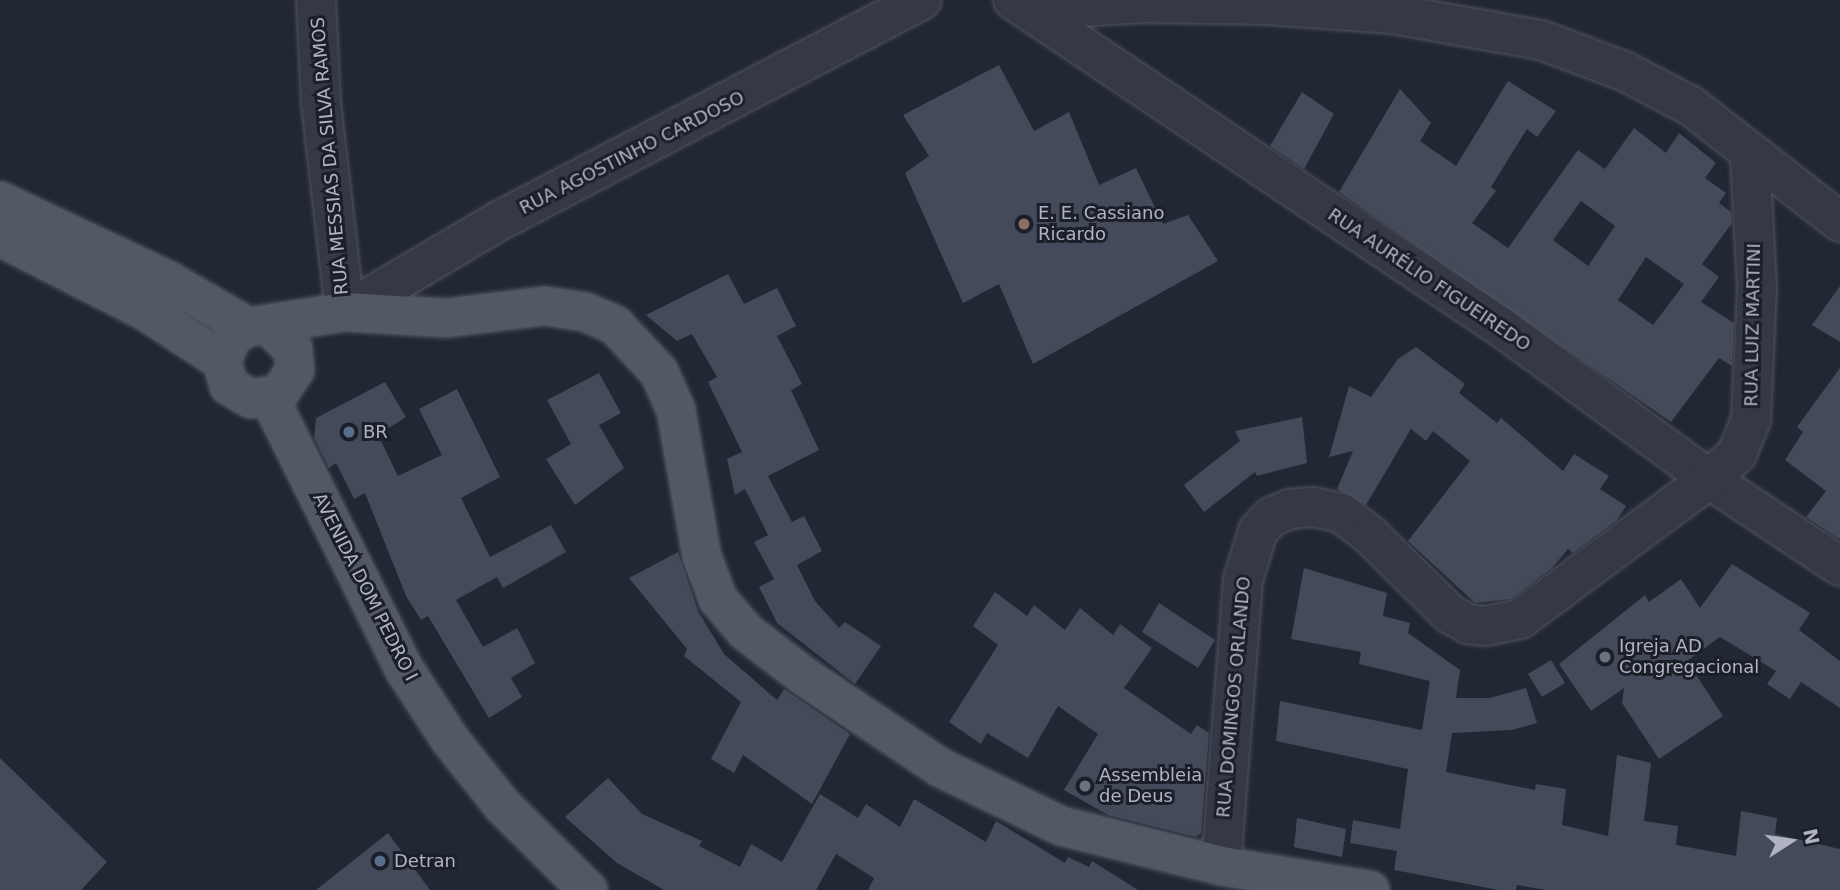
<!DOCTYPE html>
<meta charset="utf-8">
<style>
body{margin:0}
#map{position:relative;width:1840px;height:890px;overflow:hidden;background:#222734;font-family:"DejaVu Sans",sans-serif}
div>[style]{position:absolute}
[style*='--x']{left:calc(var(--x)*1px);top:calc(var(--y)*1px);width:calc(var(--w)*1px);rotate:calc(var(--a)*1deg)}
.building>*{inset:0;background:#444a59}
.roads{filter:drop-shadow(0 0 2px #505460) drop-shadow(0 0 2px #505460)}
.minor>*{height:38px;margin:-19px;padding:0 19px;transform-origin:19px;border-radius:19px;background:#353945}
.major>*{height:38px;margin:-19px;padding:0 19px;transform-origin:19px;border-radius:19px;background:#535865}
.dots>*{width:19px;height:19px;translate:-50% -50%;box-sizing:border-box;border:4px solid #1b1f29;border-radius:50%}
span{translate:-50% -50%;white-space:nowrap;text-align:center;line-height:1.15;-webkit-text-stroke:6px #1b1f29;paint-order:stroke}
.street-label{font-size:18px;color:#b0b4c2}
.poi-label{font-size:18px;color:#b0b4c2}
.left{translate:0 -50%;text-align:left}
.north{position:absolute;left:1756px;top:806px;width:70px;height:70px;-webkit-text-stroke:5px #1b1f29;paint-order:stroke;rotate:78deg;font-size:19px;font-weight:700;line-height:28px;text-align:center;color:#b0b4c2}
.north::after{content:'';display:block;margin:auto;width:24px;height:32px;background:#b0b4c2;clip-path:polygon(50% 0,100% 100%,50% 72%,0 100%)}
</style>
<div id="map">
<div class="building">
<i style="clip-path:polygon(999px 65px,1034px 131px,1069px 112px,1099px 185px,1136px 168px,1163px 224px,1188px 215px,1218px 261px,1033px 364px,999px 284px,963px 303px,905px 173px,929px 156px,903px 115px)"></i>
<i style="clip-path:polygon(evenodd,1508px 81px,1556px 111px,1537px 137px,1527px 129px,1491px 187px,1496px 191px,1472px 223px,1508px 248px,1578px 150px,1605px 169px,1634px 128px,1666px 153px,1679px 133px,1716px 163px,1705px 178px,1726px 193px,1719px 203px,1731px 212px,1732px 223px,1702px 264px,1719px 277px,1701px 302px,1734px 323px,1732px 366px,1719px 358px,1671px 422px,1339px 192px,1400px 89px,1431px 123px,1420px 141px,1456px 166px,1508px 81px,1581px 201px,1615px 226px,1588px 266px,1553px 240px,1581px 201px,1508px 81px,1646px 257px,1684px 284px,1653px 325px,1618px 300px,1646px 257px)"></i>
<i style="clip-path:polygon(1302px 92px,1334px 114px,1304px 169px,1270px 146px)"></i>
<i style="clip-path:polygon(728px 274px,744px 304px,777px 288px,796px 326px,777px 336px,802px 384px,791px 390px,819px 450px,768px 476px,792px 522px,804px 516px,822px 551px,797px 565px,815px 601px,839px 628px,845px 622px,881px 646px,855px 684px,777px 623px,759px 587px,774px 579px,754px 542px,768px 535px,745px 489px,735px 495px,727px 459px,742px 452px,708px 382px,717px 377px,692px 334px,677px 341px,646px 315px)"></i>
<i style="clip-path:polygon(1840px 286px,1840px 342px,1812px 325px)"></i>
<i style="clip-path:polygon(1416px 347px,1465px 384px,1459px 393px,1497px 423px,1501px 418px,1563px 471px,1574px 454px,1609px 476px,1600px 489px,1626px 506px,1617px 520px,1573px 553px,1568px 549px,1552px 568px,1511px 599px,1475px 603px,1408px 541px,1470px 461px,1433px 431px,1426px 441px,1411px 429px,1366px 505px,1337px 489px,1353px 451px,1329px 457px,1349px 386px,1371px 397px,1398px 359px)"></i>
<i style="clip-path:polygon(1840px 368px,1840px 538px,1839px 539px,1806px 517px,1826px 491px,1785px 460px,1803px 432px,1797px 427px)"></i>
<i style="clip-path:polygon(599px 373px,621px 413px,599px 425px,624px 468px,575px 505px,546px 459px,571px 444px,547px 400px)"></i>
<i style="clip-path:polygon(385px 382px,406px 417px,378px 435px,398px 476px,442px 455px,419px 409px,457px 389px,500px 477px,461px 498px,490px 557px,551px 525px,566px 552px,503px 588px,497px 577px,456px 600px,483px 647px,517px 628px,535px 663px,511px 678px,522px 697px,489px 718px,428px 616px,421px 620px,406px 596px,365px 493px,354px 499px,336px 463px,329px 468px,314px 438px,316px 418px)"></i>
<i style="clip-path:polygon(1302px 417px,1307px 463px,1257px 476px,1255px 472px,1204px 512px,1184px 485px,1240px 441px,1235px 431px)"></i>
<i style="clip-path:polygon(678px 552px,698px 611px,724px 654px,777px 700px,784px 689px,850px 734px,812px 804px,743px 755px,734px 773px,711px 759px,741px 702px,684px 656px,687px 649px,629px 578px)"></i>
<i style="clip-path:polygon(1732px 564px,1810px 613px,1799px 630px,1840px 661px,1840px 708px,1801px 682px,1790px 699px,1767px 684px,1776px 671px,1720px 637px,1687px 661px,1723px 716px,1659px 759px,1622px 703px,1624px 688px,1591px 711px,1559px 664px,1645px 595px,1649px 602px,1681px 579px,1700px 608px)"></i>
<i style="clip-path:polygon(1304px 568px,1387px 593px,1383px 616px,1410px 623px,1408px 633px,1460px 670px,1456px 698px,1490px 698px,1526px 688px,1537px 723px,1512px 730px,1452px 733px,1446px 772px,1535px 790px,1536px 784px,1566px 789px,1562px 825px,1608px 836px,1617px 755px,1651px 763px,1644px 821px,1678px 826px,1676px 845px,1736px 856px,1741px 811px,1777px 818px,1775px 834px,1840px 849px,1840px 890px,1546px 890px,1517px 885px,1516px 890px,1499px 890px,1394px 870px,1397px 851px,1350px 843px,1353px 820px,1400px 829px,1408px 769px,1276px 741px,1280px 701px,1422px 730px,1430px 681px,1359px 664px,1361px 652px,1291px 639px)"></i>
<i style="clip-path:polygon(995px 592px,1027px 616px,1034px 605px,1065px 630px,1080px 608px,1113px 635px,1120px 624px,1152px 648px,1124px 688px,1191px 734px,1197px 725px,1209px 733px,1201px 833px,1196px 837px,1108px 815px,1064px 790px,1098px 734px,1058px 706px,1028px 758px,987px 733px,981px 744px,949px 722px,998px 645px,973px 626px)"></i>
<i style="clip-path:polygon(1159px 603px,1215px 640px,1198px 668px,1142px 632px)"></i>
<i style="clip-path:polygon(1551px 660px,1565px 683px,1542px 697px,1528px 674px)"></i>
<i style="clip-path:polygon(0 758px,107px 862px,81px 890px,0 890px)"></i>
<i style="clip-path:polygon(608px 778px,642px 814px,702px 841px,699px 846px,740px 867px,751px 844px,782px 862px,820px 794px,858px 818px,866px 804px,900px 827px,914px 799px,986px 842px,996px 821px,1065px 863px,1068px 857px,1089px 867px,1092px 861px,1138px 890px,868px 890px,874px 878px,836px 854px,816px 890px,664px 890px,617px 863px,565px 817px)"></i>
<i style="clip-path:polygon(1297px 818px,1346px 829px,1342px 857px,1294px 847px)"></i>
<i style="clip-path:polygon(388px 833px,430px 890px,316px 890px)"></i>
</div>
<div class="roads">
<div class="minor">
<i style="--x:316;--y:0;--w:103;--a:87.2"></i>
<i style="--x:321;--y:103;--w:210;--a:83.4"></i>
<i style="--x:345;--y:312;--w:177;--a:-30.6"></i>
<i style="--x:497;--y:222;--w:479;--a:-27.6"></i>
<i style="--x:1013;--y:0;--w:591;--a:33.82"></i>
<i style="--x:1504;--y:329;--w:254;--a:36.2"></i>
<i style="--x:1709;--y:479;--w:157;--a:33.6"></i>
<i style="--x:1030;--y:10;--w:114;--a:-3.5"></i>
<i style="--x:1144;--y:3;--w:125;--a:0.9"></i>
<i style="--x:1269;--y:5;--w:124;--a:4.2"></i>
<i style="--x:1393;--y:14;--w:150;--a:10"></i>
<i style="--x:1541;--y:40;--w:91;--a:20.6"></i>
<i style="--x:1626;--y:72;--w:73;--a:27.6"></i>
<i style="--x:1691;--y:106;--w:189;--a:37.9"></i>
<i style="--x:1221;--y:866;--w:287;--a:-85.6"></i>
<i style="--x:1243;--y:580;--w:51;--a:-73"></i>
<i style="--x:1258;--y:531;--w:19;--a:-47"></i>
<i style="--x:1271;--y:517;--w:21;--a:-23"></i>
<i style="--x:1290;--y:509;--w:23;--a:-5"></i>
<i style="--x:1313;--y:507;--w:29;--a:12"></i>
<i style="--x:1341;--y:513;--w:38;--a:37"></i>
<i style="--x:1371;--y:536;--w:111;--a:44.6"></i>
<i style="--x:1450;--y:614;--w:21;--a:29"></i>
<i style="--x:1468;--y:624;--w:17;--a:7"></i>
<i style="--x:1485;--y:626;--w:36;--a:-11"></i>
<i style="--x:1520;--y:619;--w:235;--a:-36.5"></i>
<i style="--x:1709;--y:479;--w:38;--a:-42"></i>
<i style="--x:1737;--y:454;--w:38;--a:-68"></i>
<i style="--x:1751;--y:419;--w:130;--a:-87.4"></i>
<i style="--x:1757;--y:289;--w:134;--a:-93"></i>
</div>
<div class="major">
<i style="--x:0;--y:201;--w:187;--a:25.3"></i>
<i style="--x:169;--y:281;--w:91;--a:30.2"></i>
<i style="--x:0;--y:237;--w:165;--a:27"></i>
<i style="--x:147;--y:312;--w:90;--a:33.2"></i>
<i style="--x:270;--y:327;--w:32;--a:44"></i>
<i style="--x:293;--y:349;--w:21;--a:85"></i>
<i style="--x:295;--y:370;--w:29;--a:124"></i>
<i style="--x:279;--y:394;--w:28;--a:170"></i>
<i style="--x:251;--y:399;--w:26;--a:-149"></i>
<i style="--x:229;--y:386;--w:26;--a:-106"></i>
<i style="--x:222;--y:361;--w:26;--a:-67"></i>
<i style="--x:232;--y:337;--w:19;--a:-32"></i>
<i style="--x:248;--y:327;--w:98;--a:-8.8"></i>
<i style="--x:345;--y:312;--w:101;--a:3.4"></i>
<i style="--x:446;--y:318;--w:100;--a:-6.9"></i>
<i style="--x:545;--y:306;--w:40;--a:8.5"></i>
<i style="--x:585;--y:312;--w:33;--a:23"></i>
<i style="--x:615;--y:325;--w:64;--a:46.9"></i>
<i style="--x:659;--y:372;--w:42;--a:65.9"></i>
<i style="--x:676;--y:410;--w:149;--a:80"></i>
<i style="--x:702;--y:557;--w:45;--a:69.1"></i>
<i style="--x:718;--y:599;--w:42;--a:49.8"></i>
<i style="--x:745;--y:631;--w:76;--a:37.5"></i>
<i style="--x:805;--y:677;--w:164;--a:33.8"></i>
<i style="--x:941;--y:768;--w:133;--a:25.8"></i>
<i style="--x:1061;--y:826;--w:165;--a:14"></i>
<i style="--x:1221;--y:866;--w:151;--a:9.2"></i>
<i style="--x:270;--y:399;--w:301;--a:63.6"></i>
<i style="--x:404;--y:669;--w:86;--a:56.9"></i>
<i style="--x:451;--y:741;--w:82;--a:51.4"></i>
<i style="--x:502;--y:805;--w:121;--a:44.7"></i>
</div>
</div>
<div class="dots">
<i style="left:1024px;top:224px;background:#8d6e63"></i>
<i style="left:349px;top:432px;background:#5c6f8a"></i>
<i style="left:1605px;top:657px;background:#6b7280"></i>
<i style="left:1085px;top:786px;background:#6b7280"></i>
<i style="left:380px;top:861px;background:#5c6f8a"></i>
</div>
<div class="street-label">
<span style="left:632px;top:153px;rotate:-27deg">RUA AGOSTINHO CARDOSO</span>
<span style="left:330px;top:156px;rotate:-95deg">RUA MESSIAS DA SILVA RAMOS</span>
<span style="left:1429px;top:280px;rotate:34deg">RUA AURÉLIO FIGUEIREDO</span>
<span style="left:1753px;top:325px;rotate:-89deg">RUA LUIZ MARTINI</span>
<span style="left:365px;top:587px;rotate:63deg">AVENIDA DOM PEDRO I</span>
<span style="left:1234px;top:697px;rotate:-85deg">RUA DOMINGOS ORLANDO</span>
</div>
<div class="poi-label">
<span class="left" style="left:1038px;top:224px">E. E. Cassiano<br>Ricardo</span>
<span class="left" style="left:363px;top:432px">BR</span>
<span class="left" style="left:1619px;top:657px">Igreja AD<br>Congregacional</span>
<span class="left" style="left:1099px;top:786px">Assembleia<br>de Deus</span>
<span class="left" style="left:394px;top:861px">Detran</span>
</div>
<div class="north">N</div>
</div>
